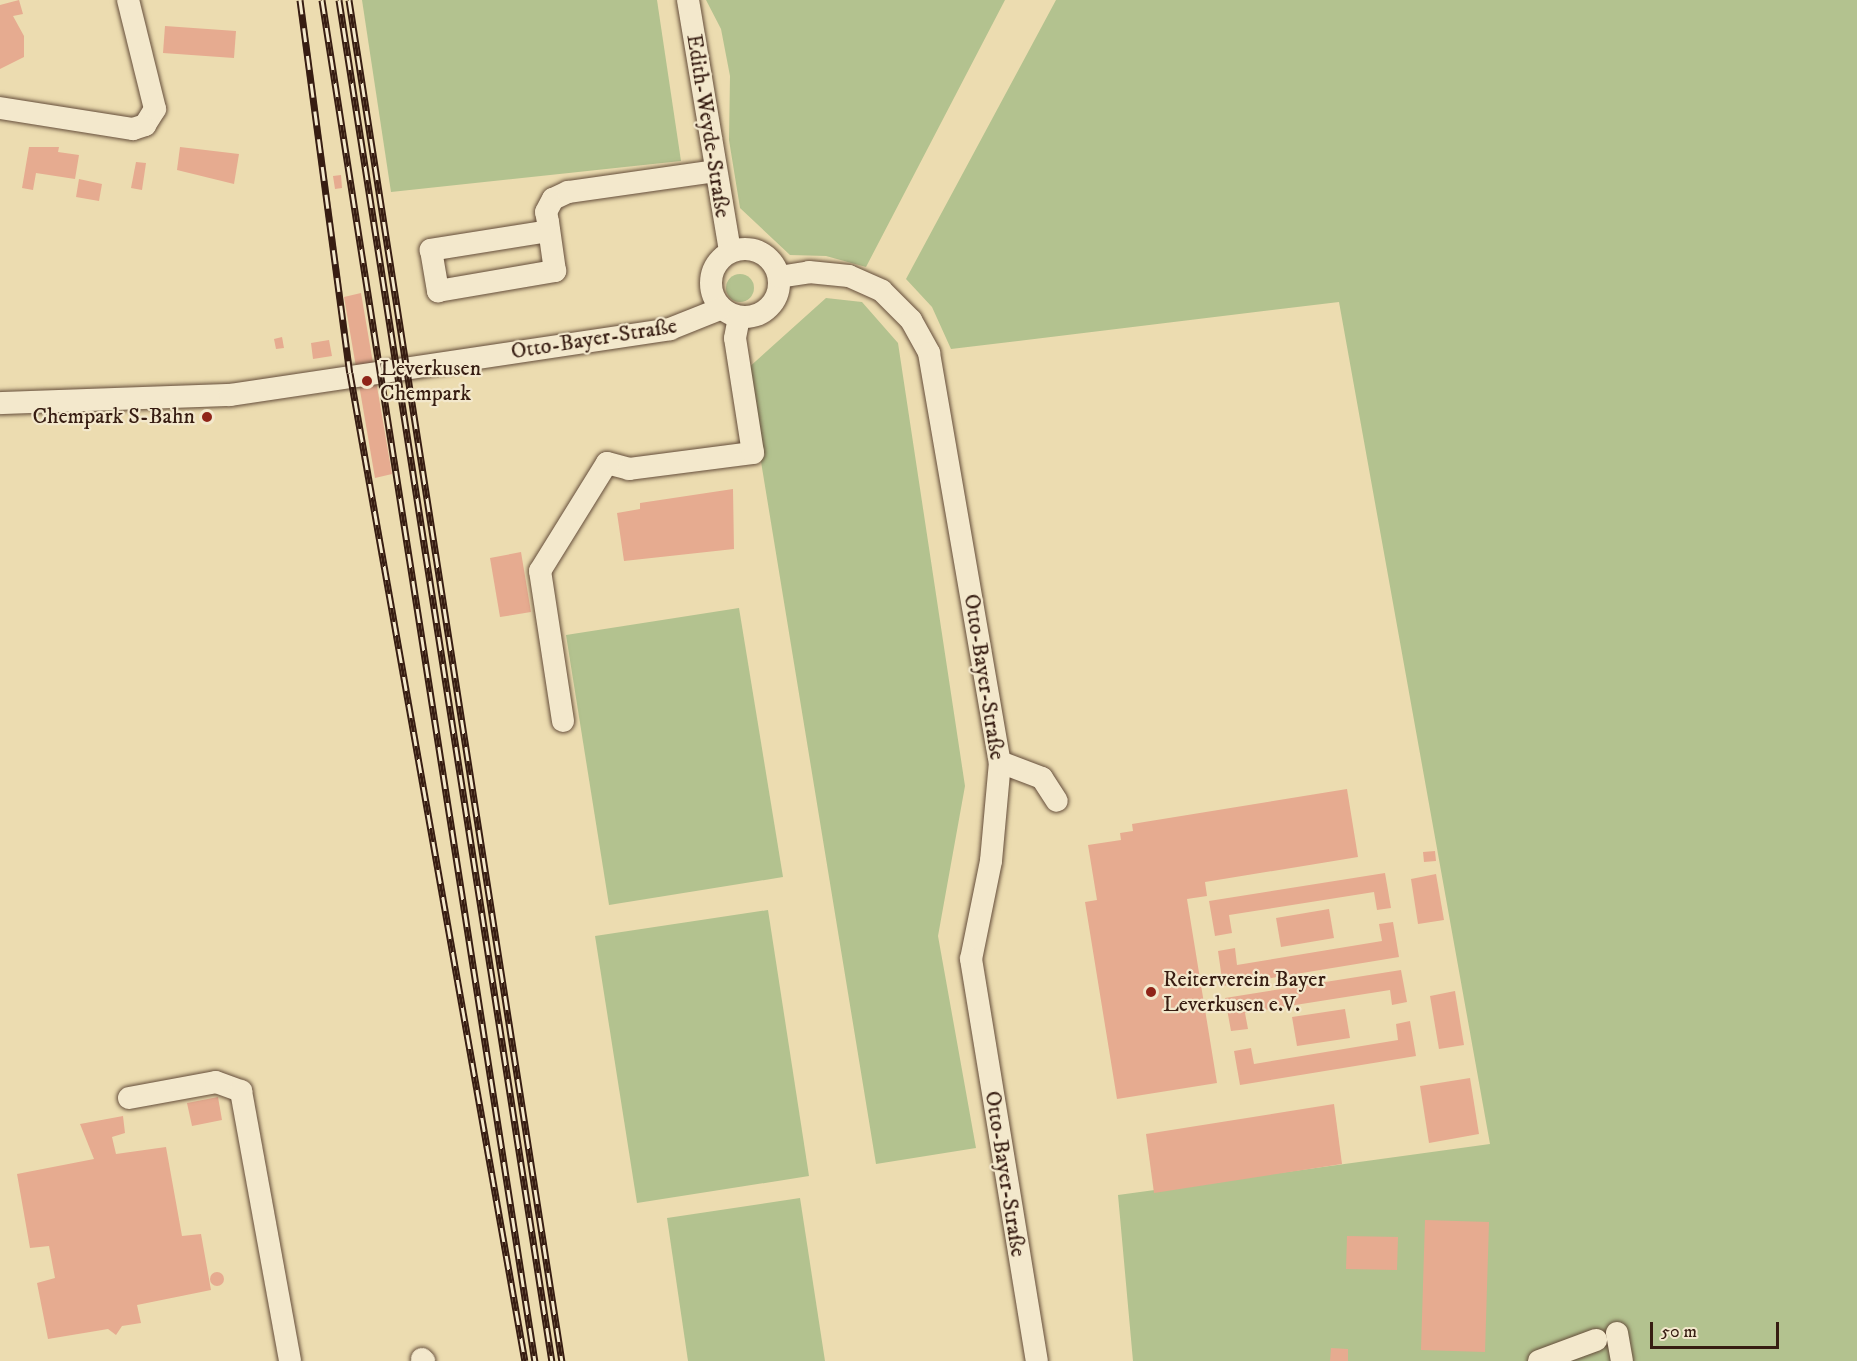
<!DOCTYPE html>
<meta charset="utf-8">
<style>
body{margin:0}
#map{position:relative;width:1857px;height:1361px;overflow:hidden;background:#ecdcb0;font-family:"IM FELL DW Pica",serif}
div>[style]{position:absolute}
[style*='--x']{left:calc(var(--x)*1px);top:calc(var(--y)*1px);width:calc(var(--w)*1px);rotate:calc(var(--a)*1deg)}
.green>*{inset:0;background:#b3c28f}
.round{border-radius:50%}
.building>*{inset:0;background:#e6ab90}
.roads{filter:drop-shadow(0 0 2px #644d3a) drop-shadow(0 0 2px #644d3a)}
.minor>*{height:22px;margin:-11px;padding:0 11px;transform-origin:11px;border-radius:11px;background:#f3e8cc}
.minor>.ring{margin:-11px;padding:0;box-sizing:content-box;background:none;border:22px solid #f3e8cc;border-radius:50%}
.rail>*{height:7px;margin-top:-3.5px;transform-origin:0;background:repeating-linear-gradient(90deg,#f3e8cc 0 14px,#371d12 0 28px);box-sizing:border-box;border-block:2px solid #371d12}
.dots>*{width:16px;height:16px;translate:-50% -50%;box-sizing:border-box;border:3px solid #f3e8cc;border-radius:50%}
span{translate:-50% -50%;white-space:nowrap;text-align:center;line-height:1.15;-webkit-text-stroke:4.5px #f3e8cc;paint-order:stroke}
.street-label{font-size:22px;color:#371d12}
.poi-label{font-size:22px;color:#371d12}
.left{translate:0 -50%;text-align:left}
.right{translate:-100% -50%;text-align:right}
.scale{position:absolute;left:1650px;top:1322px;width:129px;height:27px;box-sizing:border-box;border:3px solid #371d12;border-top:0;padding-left:8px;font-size:18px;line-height:21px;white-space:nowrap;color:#371d12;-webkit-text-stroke:4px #f3e8cc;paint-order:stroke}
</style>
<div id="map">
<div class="green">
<i style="clip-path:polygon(362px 0,657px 0,681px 161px,391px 192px)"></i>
<i style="clip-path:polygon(706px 0,1005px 0,866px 267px,826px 256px,790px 255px,740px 208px,729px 140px,730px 76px,721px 29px)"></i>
<i style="clip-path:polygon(1056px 0,1857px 0,1857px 1361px,1133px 1361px,1118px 1195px,1490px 1144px,1339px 302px,951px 349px,932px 307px,906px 279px)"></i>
<i class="round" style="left:726px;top:274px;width:28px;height:28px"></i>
<i style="clip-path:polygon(826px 298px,862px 302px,898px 343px,965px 786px,938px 936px,976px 1148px,876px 1164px,746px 370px)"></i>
<i style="clip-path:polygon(739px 608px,783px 877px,609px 905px,566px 635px)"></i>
<i style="clip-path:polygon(768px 910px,809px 1176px,637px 1203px,595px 936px)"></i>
<i style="clip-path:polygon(800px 1198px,825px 1361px,688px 1361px,667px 1218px)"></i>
</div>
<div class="building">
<i style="clip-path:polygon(19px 0,23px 14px,13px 16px,24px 36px,24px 57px,0 69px,0 5px)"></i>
<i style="clip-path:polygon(165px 26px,236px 31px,234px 58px,163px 53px)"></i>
<i style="clip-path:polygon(29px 147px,59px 147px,58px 152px,79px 155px,75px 179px,36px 173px,33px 190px,22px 188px)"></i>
<i style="clip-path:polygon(180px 147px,239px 154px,234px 184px,177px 170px)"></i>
<i style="clip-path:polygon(136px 162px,146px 163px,142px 190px,131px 188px)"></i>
<i style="clip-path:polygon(341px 175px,342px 188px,335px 189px,333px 176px)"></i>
<i style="clip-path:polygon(79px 179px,102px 184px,99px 201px,76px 197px)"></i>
<i style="clip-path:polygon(361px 293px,392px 474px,375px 478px,344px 297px)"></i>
<i style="clip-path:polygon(282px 337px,284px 348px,276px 349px,274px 339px)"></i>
<i style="clip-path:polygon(329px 340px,332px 356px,313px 359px,311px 343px)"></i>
<i style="clip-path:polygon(733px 489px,734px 549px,624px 561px,617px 513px,640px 509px,640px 503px)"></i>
<i style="clip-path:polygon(521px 552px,531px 612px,500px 617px,490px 558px)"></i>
<i style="clip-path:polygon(1347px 789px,1358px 857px,1205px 882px,1207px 896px,1187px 899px,1217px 1083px,1117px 1099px,1085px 902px,1097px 900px,1088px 845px,1121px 840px,1120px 833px,1133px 831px,1132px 824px)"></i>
<i style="clip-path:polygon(1435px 851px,1436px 861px,1424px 862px,1423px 852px)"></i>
<i style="clip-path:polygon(1385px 873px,1391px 908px,1377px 910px,1374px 892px,1229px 915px,1232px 933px,1215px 936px,1209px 901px)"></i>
<i style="clip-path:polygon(1436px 874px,1444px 920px,1418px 924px,1411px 879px)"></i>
<i style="clip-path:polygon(1329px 909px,1334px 938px,1281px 947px,1276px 918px)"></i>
<i style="clip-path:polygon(1393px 922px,1399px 957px,1223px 986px,1218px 951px,1235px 948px,1237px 965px,1382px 941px,1379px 924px)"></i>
<i style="clip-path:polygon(1401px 970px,1407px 1002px,1392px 1005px,1390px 990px,1245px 1013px,1248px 1029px,1231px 1031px,1225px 998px)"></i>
<i style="clip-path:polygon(1455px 991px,1464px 1045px,1439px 1049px,1430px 996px)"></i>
<i style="clip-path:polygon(1345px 1009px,1350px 1038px,1297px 1046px,1292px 1017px)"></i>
<i style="clip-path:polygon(1410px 1021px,1416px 1056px,1240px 1085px,1234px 1051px,1251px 1048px,1254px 1064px,1398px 1040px,1396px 1024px)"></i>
<i style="clip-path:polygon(1470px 1078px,1479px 1134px,1429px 1143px,1420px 1086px)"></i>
<i style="clip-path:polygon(218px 1097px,222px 1120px,192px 1126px,187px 1103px)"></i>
<i style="clip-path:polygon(1334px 1104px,1342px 1164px,1154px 1193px,1146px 1134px)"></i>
<i style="clip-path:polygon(123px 1116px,125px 1133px,112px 1137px,116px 1154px,166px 1147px,182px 1236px,201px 1234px,211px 1290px,137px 1305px,141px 1323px,122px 1326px,116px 1335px,108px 1329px,48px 1339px,37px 1283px,55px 1278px,49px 1246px,30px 1248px,17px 1174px,94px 1159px,80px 1124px)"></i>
<i style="clip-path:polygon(1425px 1220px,1489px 1222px,1485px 1352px,1421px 1350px)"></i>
<i style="clip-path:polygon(1347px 1236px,1398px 1237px,1397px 1270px,1346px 1269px)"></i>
<i class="round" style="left:210px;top:1272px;width:14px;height:14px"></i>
<i style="clip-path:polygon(1331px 1348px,1348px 1349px,1348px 1361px,1330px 1361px)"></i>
</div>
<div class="roads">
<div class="minor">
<i style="--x:688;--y:0;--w:254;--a:80.5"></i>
<i style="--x:0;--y:108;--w:135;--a:9"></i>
<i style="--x:133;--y:129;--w:13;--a:-18"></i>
<i style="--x:145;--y:125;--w:19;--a:-58"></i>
<i style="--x:155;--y:109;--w:112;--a:-103.9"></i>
<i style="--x:549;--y:231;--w:120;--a:170.9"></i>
<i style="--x:431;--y:250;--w:42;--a:80.3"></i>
<i style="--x:438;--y:291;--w:119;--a:-9.7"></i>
<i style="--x:555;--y:271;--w:49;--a:-98.1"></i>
<i style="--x:548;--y:222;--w:10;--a:-101"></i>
<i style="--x:546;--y:212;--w:15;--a:-62"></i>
<i style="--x:553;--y:199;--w:17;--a:-25"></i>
<i style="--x:568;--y:192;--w:148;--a:-8.1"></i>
<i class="ring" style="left:711px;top:249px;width:46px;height:46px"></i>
<i style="--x:779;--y:277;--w:30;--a:-9"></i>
<i style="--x:809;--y:272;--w:40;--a:5.7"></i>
<i style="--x:849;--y:276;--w:36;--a:24"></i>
<i style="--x:882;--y:291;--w:41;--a:45"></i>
<i style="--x:911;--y:320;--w:38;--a:61"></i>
<i style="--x:929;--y:353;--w:415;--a:80.2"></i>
<i style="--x:1000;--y:762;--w:99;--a:95.2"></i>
<i style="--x:991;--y:861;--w:100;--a:101.5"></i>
<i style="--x:971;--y:959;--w:407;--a:80.7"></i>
<i style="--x:0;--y:403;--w:230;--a:-2"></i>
<i style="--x:230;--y:395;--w:445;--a:-8.5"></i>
<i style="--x:670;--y:329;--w:54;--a:-21.8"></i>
<i style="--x:563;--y:721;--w:152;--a:-98.7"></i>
<i style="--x:540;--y:571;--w:127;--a:-58.2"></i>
<i style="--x:607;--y:463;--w:23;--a:15"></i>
<i style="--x:629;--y:469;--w:125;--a:-7.4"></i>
<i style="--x:753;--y:453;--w:116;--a:-98.9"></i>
<i style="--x:735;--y:338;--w:21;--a:-79"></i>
<i style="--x:1000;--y:762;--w:45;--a:20.9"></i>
<i style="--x:1042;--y:778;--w:27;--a:57"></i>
<i style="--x:129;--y:1098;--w:88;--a:-10.4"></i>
<i style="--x:216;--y:1082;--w:27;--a:20"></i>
<i style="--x:241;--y:1091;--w:274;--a:79.7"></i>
<i style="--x:1617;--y:1333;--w:28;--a:80"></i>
<i style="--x:422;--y:1359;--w:3;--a:45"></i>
<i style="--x:1539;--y:1361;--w:61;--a:-20.2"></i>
</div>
</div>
<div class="rail">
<i style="--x:300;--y:0;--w:376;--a:82.4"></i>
<i style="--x:350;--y:373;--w:1003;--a:79.96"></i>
<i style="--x:322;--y:0;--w:1378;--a:81.11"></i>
<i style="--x:339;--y:0;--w:1378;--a:81.11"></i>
<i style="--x:349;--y:0;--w:1378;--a:81.11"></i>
</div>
<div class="dots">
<i style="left:367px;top:381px;background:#8f2418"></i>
<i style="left:207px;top:417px;background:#8f2418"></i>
<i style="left:1151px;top:992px;background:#8f2418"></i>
</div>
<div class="street-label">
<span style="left:708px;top:126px;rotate:81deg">Edith-Weyde-Straße</span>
<span style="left:594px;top:339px;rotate:-9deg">Otto-Bayer-Straße</span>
<span style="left:984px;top:677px;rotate:81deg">Otto-Bayer-Straße</span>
<span style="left:1005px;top:1174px;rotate:81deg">Otto-Bayer-Straße</span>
</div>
<div class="poi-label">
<span class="left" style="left:380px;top:381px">Leverkusen<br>Chempark</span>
<span class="right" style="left:195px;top:417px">Chempark S-Bahn</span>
<span class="left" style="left:1163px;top:992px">Reiterverein Bayer<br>Leverkusen e.V.</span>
</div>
<div class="scale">50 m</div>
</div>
